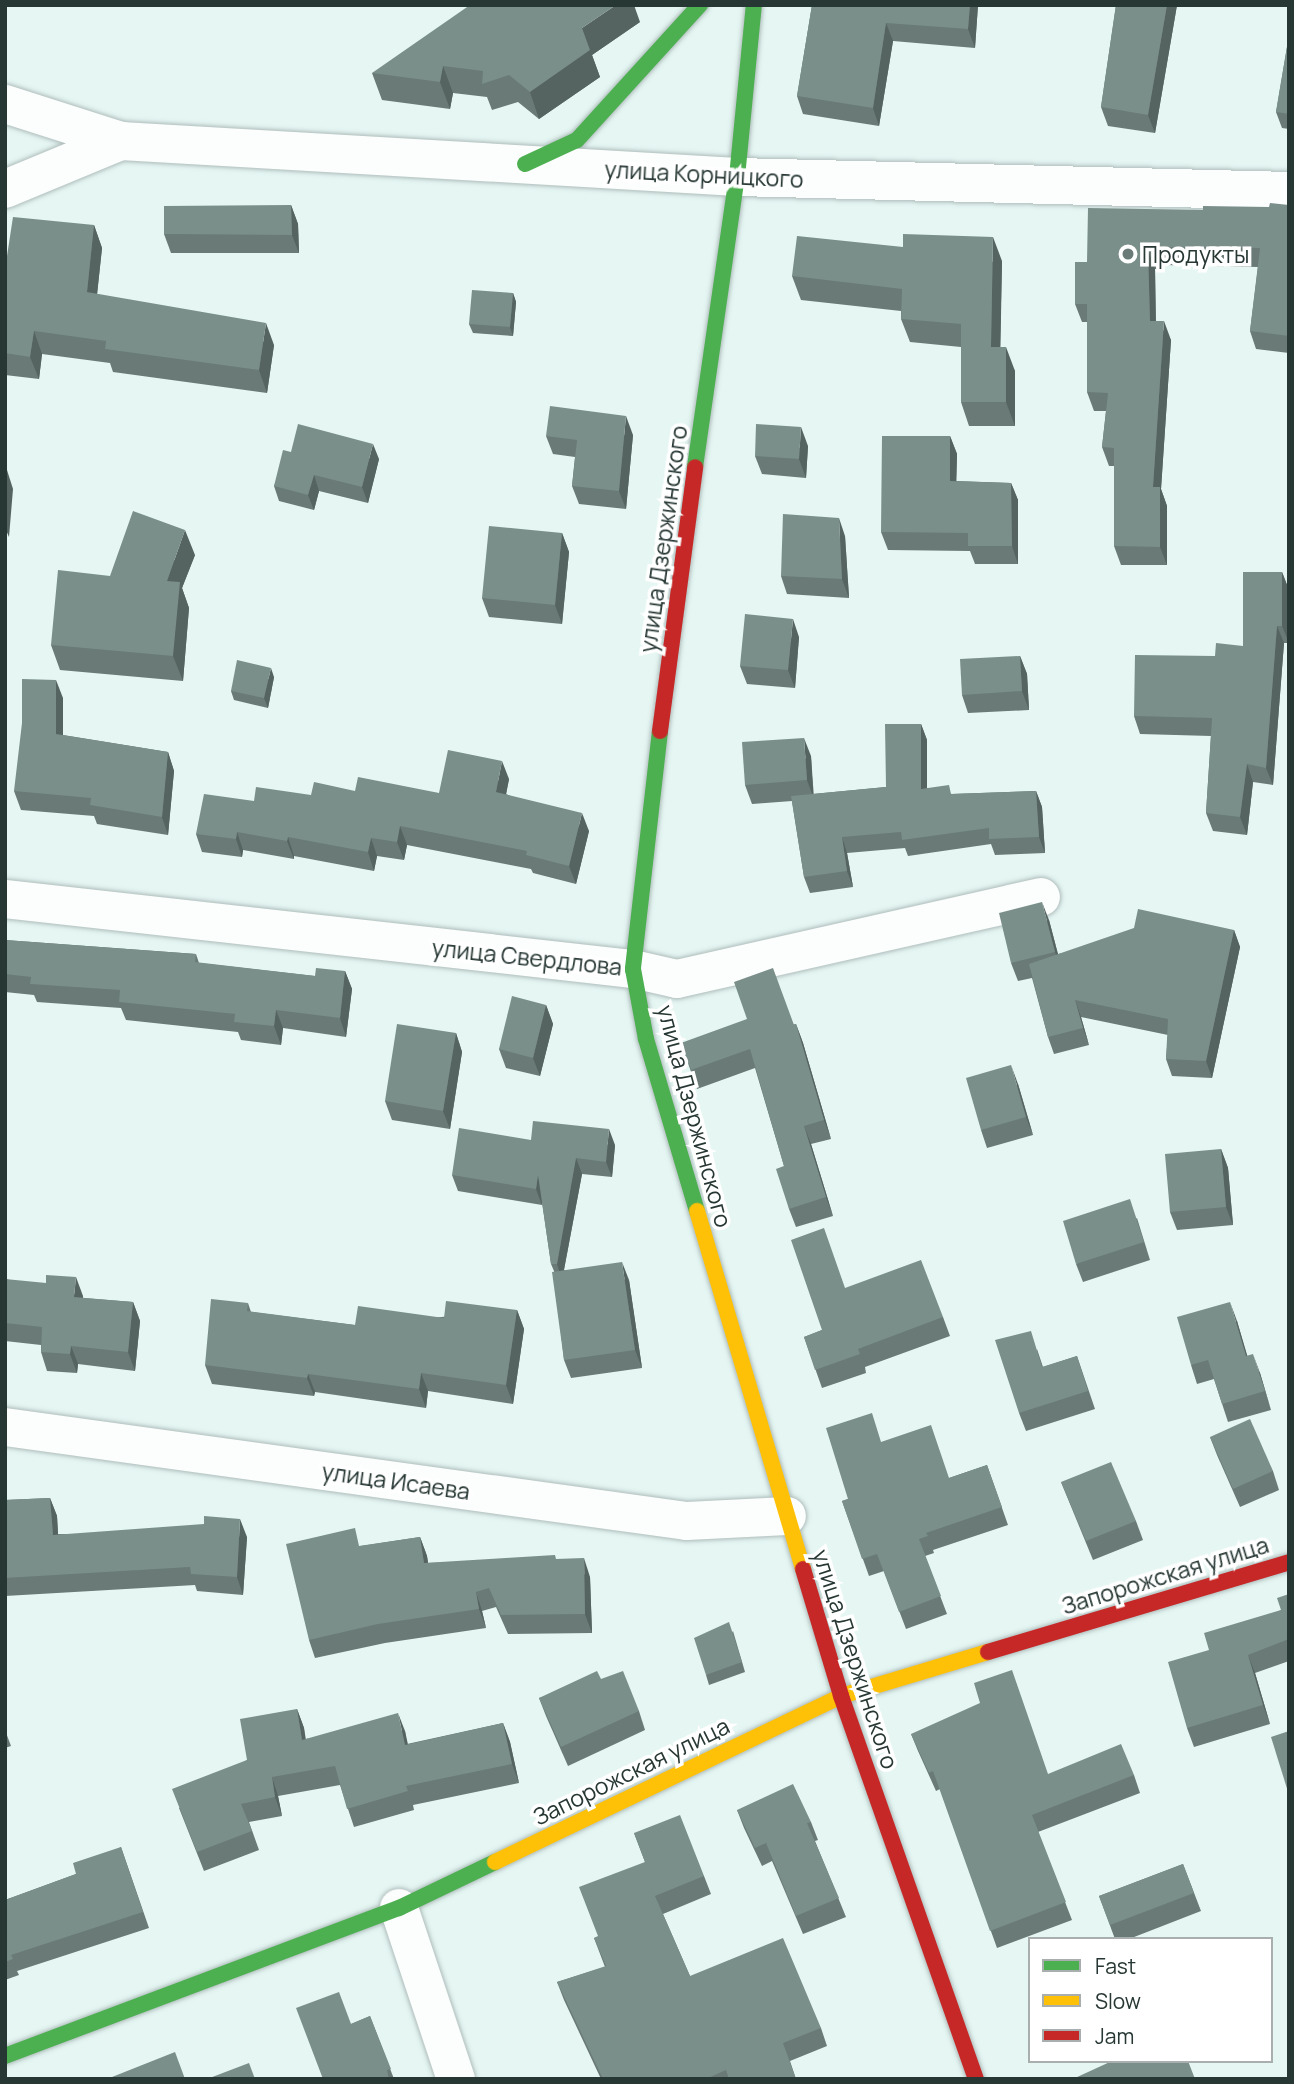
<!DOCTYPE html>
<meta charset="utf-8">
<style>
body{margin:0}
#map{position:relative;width:1294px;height:2084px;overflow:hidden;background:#e5f6f3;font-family:Manrope,sans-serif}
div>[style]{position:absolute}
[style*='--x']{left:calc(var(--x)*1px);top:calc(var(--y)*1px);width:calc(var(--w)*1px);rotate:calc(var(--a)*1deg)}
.roads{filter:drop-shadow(0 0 2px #afbdbb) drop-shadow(0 0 2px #afbdbb)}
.street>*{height:38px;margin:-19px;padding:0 19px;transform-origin:19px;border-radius:19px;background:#fbfefd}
.fast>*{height:16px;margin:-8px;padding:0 8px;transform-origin:8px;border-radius:8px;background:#4caf50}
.slow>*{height:16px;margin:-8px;padding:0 8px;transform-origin:8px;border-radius:8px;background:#ffc107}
.jam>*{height:16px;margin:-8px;padding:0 8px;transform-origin:8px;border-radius:8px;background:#c62828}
.wall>*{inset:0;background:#697a77}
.shaded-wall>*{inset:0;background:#556361}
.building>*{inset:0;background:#7a8e8a}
.dots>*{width:19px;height:19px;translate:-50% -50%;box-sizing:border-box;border:4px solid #fff;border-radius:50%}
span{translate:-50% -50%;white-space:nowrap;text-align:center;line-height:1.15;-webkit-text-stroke:7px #fff;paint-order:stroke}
.street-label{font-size:23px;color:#263734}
.poi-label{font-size:23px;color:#263734}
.left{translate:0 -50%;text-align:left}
.frame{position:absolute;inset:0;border:7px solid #263734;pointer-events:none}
.legend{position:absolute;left:1028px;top:1937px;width:245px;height:126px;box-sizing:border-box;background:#fff;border:2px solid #a8afae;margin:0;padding:9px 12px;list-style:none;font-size:21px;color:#263734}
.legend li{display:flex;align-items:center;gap:14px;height:35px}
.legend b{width:35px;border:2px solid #a8afae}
</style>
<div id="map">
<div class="roads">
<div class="street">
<i style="--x:5;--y:104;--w:122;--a:17.7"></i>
<i style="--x:121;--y:141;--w:617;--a:3.34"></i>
<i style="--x:737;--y:177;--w:552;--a:1.45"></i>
<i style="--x:5;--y:189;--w:126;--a:-22.5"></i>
<i style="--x:5;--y:899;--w:632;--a:6.36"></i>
<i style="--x:633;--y:969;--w:45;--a:12.8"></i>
<i style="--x:677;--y:979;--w:373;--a:-12.7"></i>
<i style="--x:5;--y:1427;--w:688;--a:7.85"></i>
<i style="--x:687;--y:1521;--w:100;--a:-2.9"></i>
<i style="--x:399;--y:1908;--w:180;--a:71.6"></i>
</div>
<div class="fast">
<i style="--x:525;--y:164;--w:57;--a:-24.8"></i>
<i style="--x:577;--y:140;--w:183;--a:-47.7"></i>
<i style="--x:695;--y:467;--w:293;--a:-81.8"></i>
<i style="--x:737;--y:177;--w:173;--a:-84.4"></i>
<i style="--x:660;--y:731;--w:240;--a:96.5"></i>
<i style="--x:633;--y:969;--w:71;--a:79.5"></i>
<i style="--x:646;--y:1039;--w:179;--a:73.5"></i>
<i style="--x:5;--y:2056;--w:421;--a:-20.6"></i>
<i style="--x:399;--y:1908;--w:106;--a:-25.6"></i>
</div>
<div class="slow">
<i style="--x:697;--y:1211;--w:373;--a:73.5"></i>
<i style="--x:495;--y:1862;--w:384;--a:-25.6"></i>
<i style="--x:841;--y:1696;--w:153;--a:-16.7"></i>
</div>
<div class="jam">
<i style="--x:660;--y:731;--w:266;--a:-82.4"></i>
<i style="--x:803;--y:1569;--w:133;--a:73.3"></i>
<i style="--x:841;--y:1696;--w:406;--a:70.6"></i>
<i style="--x:988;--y:1652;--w:314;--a:-16.6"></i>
</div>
</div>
<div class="wall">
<i style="clip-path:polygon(812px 5px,978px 5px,975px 48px,893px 41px,879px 126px,803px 114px,797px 96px)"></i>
<i style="clip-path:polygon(1116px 5px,1177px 5px,1155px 133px,1108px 126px,1101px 107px)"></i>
<i style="clip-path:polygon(640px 22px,592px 55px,600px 77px,539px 119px,518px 102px,492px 110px,487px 97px,453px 93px,450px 109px,382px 100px,372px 73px)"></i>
<i style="clip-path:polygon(1289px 35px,1289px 129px,1282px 128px,1276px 112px)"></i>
<i style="clip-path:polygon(291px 205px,298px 224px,299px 253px,171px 253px,164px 234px)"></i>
<i style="clip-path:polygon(1289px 205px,1289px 353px,1256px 349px,1250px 331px,1258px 267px,1163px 265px,1163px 269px,1155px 269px,1156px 321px,1171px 340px,1161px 489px,1167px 506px,1167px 565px,1121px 565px,1114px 546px,1114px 466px,1109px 466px,1102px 447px,1106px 411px,1094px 411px,1087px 392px,1087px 322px,1082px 322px,1075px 304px,1087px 262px,1203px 210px,1269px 207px)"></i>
<i style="clip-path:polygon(94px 225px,102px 248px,97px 294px,274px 345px,267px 393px,113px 372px,110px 363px,42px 354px,39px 379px,5px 375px,5px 269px)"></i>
<i style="clip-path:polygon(1002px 261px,1000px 347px,1015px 371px,1015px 426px,969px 426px,961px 402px,961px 347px,910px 342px,901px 319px,901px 311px,801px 300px,792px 276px)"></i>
<i style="clip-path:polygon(513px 293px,516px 302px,513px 336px,473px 333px,469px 324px)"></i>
<i style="clip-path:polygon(633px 435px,626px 509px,579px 504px,572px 486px,575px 457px,553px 454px,546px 436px)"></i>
<i style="clip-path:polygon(950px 436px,957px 454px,956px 481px,1011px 483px,1018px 500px,1018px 564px,975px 564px,970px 551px,888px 550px,881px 532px)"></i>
<i style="clip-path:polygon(808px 446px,806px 478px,762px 474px,755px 456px)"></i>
<i style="clip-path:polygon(291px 452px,379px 459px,368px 503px,319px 491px,314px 510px,279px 501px,274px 486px)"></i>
<i style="clip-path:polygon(562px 533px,569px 552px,562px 624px,489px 617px,482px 598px)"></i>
<i style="clip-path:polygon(845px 536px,849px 598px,787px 594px,781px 576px)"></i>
<i style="clip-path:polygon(195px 555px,182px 588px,189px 608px,183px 681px,60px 670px,51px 645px,110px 576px)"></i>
<i style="clip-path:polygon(1282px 572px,1289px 590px,1289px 643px,1284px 643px,1273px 785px,1253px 782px,1247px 835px,1213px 831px,1206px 813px,1211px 736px,1140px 734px,1134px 716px,1215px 656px,1243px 646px)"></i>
<i style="clip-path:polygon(799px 637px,795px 688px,747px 684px,740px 666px)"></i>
<i style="clip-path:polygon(1020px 656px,1027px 674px,1029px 710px,968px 713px,962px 695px)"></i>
<i style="clip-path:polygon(274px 677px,268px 708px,234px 700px,231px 691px)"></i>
<i style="clip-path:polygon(63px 698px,63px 735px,168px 752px,174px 771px,168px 835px,97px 824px,94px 816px,21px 810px,14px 791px)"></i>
<i style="clip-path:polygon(921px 724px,927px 740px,927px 788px,952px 794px,1036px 791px,1042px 807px,1045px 853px,995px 855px,991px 844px,908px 856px,905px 848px,847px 853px,853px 887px,810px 893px,804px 877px,792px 801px,752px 804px,745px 785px,811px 756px,813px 794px,886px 787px)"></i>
<i style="clip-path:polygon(509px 779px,506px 794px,589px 831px,576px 884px,533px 873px,531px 869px,407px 845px,404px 860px,377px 856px,374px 871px,294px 856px,294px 859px,243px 850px,242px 857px,202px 852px,196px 834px,254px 801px,355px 791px,439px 793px)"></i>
<i style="clip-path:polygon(1049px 920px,1058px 954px,1234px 930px,1240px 947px,1212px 1078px,1172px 1076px,1166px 1059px,1168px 1035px,1081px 1017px,1089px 1045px,1054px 1054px,1048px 1037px,1032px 978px,1018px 981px,1011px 963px)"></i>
<i style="clip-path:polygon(5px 940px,196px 954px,199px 963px,315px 976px,345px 971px,352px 989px,346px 1037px,283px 1028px,281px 1045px,241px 1040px,238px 1032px,126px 1020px,121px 1008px,37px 1002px,34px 995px,5px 992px)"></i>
<i style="clip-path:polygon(546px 1005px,553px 1024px,540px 1076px,506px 1068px,499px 1049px)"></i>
<i style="clip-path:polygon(796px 1024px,803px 1043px,831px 1139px,811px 1144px,833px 1216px,796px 1227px,789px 1209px,784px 1166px,755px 1068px,697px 1089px,681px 1043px)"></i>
<i style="clip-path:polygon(456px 1033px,462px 1052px,450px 1129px,392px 1120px,385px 1101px)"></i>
<i style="clip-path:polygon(1018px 1084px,1033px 1135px,987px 1148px,981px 1130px)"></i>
<i style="clip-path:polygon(531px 1140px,615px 1145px,612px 1177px,582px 1174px,564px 1270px,629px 1280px,642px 1368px,571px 1378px,564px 1360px,554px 1271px,551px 1264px,542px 1202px,542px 1205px,458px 1191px,452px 1175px)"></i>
<i style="clip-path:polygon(1221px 1149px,1228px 1168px,1233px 1225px,1177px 1230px,1170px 1212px)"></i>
<i style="clip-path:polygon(1137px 1218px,1150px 1260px,1083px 1282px,1076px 1264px)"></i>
<i style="clip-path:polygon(5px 1279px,83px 1296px,83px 1298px,133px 1302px,140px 1321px,135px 1371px,78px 1364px,77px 1373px,47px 1371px,41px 1352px,41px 1345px,5px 1341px)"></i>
<i style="clip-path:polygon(845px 1288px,943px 1317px,950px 1336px,865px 1367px,866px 1373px,822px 1388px,804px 1337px,822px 1330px)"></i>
<i style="clip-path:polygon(248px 1303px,251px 1312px,355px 1325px,517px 1310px,524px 1329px,513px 1404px,428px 1391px,426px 1408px,315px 1392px,314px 1396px,212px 1384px,205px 1365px)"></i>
<i style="clip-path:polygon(1237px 1321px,1247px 1356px,1260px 1373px,1271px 1410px,1228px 1422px,1214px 1379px,1197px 1384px,1191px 1365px)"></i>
<i style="clip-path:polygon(1037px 1349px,1043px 1367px,1077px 1356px,1095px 1409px,1026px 1431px,1019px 1413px)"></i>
<i style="clip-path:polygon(1210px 1437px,1273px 1471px,1279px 1490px,1240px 1507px,1217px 1455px)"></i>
<i style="clip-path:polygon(881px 1442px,949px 1478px,987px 1465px,1008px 1525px,933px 1550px,934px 1553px,925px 1556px,947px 1614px,906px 1629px,884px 1571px,869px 1576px,842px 1501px,848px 1499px)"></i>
<i style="clip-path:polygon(1061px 1482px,1136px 1521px,1143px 1540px,1093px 1560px)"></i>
<i style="clip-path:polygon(50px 1498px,57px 1516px,58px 1534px,247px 1537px,243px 1595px,197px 1591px,195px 1585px,5px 1596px,5px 1500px)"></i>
<i style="clip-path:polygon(420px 1537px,427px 1556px,428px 1563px,556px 1559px,590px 1577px,592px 1633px,508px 1634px,496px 1607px,482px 1611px,486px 1628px,385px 1643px,315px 1658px,309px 1640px,361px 1546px)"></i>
<i style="clip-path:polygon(1289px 1594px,1289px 1661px,1255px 1673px,1270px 1724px,1194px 1747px,1187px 1728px,1209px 1650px,1281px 1610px)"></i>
<i style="clip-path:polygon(733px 1631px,745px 1672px,709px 1685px,706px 1675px)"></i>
<i style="clip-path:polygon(601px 1679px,639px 1711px,645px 1730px,568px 1766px,546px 1716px,539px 1698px)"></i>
<i style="clip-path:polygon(297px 1709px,304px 1728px,305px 1739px,405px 1731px,407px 1744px,503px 1723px,510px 1742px,519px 1783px,413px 1805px,414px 1810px,354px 1827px,340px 1785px,278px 1796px,282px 1816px,249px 1822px,259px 1850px,204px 1871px,179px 1808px,247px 1760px)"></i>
<i style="clip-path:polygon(5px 1730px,11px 1746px,5px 1748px)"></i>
<i style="clip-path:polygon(911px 1734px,1048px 1774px,1134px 1775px,1140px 1793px,1038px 1832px,1072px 1920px,997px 1948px,940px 1789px,936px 1791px,918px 1751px)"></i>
<i style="clip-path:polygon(737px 1810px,811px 1822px,818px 1840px,815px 1841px,846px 1917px,803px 1934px,772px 1861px,762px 1866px,744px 1828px)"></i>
<i style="clip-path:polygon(634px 1833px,704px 1876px,711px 1894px,663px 1914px,690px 1976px,821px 2028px,827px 2046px,790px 2061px,796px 2079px,601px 2079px,564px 2000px,557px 1982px,605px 1967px,594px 1938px,598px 1937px,645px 1862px)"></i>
<i style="clip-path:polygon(121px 1847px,149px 1928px,17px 1971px,19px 1975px,5px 1980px,5px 1900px,76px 1874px)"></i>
<i style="clip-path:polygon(1183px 1864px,1201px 1911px,1129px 1939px,1115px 1939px,1099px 1896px)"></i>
<i style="clip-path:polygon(370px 2016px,394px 2079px,323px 2079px,351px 2024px)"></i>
</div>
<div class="shaded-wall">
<i style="clip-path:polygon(616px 5px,634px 5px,640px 22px,592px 55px,600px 77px,539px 119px,530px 92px,582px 28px)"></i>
<i style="clip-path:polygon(970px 5px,978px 5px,975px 48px,968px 29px)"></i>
<i style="clip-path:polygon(1167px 5px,1177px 5px,1155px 133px,1148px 115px)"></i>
<i style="clip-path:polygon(886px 23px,893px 41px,879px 126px,873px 108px)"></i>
<i style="clip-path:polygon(443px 66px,453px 93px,450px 109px,440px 82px)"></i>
<i style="clip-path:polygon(291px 205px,298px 224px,299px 253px,292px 235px)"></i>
<i style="clip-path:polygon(94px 225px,102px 248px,95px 314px,87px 292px)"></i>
<i style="clip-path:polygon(993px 237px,1002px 261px,1000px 371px,991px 347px)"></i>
<i style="clip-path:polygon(1156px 247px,1163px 265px,1163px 269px,1156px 250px)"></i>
<i style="clip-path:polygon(1148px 250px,1155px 269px,1156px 339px,1150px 321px)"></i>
<i style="clip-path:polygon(513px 293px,516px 302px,513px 336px,510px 327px)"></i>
<i style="clip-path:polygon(1164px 321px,1171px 340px,1161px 489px,1167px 506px,1167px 565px,1160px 547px,1153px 487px)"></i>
<i style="clip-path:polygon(266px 323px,274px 345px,267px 393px,259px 370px)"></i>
<i style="clip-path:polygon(34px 331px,42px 354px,39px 379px,30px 357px)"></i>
<i style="clip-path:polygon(1006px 347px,1015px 371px,1015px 426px,1006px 402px)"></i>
<i style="clip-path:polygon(626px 416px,633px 435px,626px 509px,619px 491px)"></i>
<i style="clip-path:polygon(801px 427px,808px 446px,806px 478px,799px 459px)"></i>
<i style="clip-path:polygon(950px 436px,957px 454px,956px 499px,950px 481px)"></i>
<i style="clip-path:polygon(373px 444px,379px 459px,368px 503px,362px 487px)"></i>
<i style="clip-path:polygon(7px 470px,13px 489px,9px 537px,5px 528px,5px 484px)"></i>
<i style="clip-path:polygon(314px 475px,319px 491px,314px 510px,308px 495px)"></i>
<i style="clip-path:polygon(1011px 483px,1018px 500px,1018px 564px,1012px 546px)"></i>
<i style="clip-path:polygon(839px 518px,845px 536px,849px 598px,842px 579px)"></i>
<i style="clip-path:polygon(185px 530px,195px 555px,182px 588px,189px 608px,183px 681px,173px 656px,167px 581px)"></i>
<i style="clip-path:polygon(562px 533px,569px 552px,562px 624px,555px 605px)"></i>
<i style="clip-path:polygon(1282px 572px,1289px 590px,1289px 643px,1282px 626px)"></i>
<i style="clip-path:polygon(793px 619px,799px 637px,795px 688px,788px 670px)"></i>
<i style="clip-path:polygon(1277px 626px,1284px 643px,1273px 785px,1266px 768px)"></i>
<i style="clip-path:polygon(1020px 656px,1027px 674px,1029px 710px,1022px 691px)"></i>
<i style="clip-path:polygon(271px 668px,274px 677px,268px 708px,264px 698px)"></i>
<i style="clip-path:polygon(56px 680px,63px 698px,63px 753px,56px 734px)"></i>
<i style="clip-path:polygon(921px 724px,927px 740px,927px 805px,921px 789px)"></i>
<i style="clip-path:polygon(804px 738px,811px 756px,814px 799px,807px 780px)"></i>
<i style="clip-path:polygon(168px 752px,174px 771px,168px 835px,162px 817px)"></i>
<i style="clip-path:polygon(502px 761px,509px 779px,503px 810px,496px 792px)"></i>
<i style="clip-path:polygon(1247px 764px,1253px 782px,1247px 835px,1240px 817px)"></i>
<i style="clip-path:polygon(1036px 791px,1042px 807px,1045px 853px,1039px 837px)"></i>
<i style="clip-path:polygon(582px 813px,589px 831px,576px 884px,569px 866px)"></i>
<i style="clip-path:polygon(400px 826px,407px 845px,404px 860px,397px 842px)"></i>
<i style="clip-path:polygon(237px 832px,243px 850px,242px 857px,236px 839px)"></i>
<i style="clip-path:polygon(288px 837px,294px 856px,294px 859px,287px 841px)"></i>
<i style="clip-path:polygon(842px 837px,847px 853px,853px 887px,847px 871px)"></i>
<i style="clip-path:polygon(371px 838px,377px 856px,374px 871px,368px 852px)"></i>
<i style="clip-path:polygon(1042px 902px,1049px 920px,1062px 970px,1055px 952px)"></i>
<i style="clip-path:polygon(1234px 930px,1240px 947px,1212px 1078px,1206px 1061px)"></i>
<i style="clip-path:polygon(345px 971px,352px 989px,346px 1037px,340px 1018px)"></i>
<i style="clip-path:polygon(1075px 1000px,1081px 1017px,1089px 1045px,1083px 1028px)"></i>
<i style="clip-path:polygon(546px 1005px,553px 1024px,540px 1076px,533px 1058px)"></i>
<i style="clip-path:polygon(276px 1010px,283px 1028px,281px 1045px,274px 1026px)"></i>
<i style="clip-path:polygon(796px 1024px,803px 1043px,831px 1139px,824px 1120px)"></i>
<i style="clip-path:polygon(456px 1033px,462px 1052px,450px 1129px,443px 1111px)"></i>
<i style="clip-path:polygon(1011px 1065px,1018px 1084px,1033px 1135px,1026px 1117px)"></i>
<i style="clip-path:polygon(804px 1126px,811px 1144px,833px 1216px,826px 1197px)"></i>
<i style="clip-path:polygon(609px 1129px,615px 1145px,612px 1177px,606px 1162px)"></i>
<i style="clip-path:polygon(1221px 1149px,1228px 1168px,1233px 1225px,1226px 1207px)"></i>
<i style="clip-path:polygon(576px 1158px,582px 1174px,562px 1280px,557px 1264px)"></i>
<i style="clip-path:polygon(538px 1175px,544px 1191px,542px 1205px,536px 1189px)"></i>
<i style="clip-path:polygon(622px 1262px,629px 1280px,642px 1368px,635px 1350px)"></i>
<i style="clip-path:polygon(76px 1277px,83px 1296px,81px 1316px,74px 1297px)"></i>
<i style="clip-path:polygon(133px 1302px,140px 1321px,135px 1371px,128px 1352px)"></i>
<i style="clip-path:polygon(1230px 1302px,1237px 1321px,1253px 1375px,1246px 1356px)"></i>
<i style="clip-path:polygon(517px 1310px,524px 1329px,513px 1404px,506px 1385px)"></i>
<i style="clip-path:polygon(71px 1346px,78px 1364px,77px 1373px,70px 1354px)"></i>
<i style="clip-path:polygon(1253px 1354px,1260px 1373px,1271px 1410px,1265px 1391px)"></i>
<i style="clip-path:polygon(421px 1373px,428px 1391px,426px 1408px,419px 1389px)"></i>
<i style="clip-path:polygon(308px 1374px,315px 1392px,314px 1396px,307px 1378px)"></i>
<i style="clip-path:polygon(50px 1498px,57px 1516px,59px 1552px,53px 1535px)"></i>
<i style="clip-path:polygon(240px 1519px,247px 1537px,243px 1595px,237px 1577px)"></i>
<i style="clip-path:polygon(420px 1537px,427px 1556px,431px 1582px,424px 1563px)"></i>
<i style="clip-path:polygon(584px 1558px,590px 1577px,592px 1633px,585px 1614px)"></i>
<i style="clip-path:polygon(476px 1592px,482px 1611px,486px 1628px,479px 1609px)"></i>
<i style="clip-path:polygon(1248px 1655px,1255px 1673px,1270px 1724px,1263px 1705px)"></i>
<i style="clip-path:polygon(297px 1709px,304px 1728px,309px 1759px,302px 1740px)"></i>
<i style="clip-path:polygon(398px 1713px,405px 1731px,412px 1763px,405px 1745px)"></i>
<i style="clip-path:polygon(503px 1723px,510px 1742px,519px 1783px,512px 1764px)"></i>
<i style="clip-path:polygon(272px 1777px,278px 1796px,282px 1816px,275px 1797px)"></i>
</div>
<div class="building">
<i style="clip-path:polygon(470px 5px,616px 5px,582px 28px,590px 50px,530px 92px,509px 75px,482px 84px,483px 71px,443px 66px,440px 82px,372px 73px)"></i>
<i style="clip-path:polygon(812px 5px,970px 5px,968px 29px,886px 23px,873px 108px,797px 96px)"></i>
<i style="clip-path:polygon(1116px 5px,1167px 5px,1148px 115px,1101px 107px)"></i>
<i style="clip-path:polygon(1289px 35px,1289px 114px,1276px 112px)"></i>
<i style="clip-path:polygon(1270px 203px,1289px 205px,1289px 336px,1250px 331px,1260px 248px,1156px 247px,1156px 250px,1148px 250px,1150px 321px,1164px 321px,1153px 487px,1160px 487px,1160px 547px,1114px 546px,1114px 448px,1102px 447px,1108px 393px,1087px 392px,1087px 304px,1075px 304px,1075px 262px,1087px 262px,1088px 208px,1203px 210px,1203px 206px,1269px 207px)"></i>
<i style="clip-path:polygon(291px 205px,292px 235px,164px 234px,164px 206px)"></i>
<i style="clip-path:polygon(13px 217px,94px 225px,87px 292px,266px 323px,259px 370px,105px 349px,106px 341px,34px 331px,30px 357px,5px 353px,5px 269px)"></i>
<i style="clip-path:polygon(903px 234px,993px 237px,991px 347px,1006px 347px,1006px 402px,961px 402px,961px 324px,901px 319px,902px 289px,792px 276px,797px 236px,903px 247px)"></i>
<i style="clip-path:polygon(472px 290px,513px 293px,510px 327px,469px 324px)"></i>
<i style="clip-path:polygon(550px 406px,626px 416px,619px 491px,572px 486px,577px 440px,546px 436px)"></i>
<i style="clip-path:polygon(298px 424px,373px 444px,362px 487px,314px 475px,308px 495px,274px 486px,283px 450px,291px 452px)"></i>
<i style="clip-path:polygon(756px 424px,801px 427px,799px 459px,755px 456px)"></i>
<i style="clip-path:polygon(882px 436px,950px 436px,950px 481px,1011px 483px,1012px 546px,968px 546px,968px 533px,881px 532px)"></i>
<i style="clip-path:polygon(133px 511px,185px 530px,167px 581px,180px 582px,173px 656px,51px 645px,58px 570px,110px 576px)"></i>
<i style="clip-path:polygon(783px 514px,839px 518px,842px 579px,781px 576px)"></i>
<i style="clip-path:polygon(489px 526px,562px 533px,555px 605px,482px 598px)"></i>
<i style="clip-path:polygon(1243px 572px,1282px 572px,1282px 626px,1277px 626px,1266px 768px,1247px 764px,1240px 817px,1206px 813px,1212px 718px,1134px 716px,1135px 655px,1215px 656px,1216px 643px,1243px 646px)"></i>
<i style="clip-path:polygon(745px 614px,793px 619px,788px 670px,740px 666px)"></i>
<i style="clip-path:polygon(1020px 656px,1022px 691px,962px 695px,960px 659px)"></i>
<i style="clip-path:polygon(237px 660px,271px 668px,264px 698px,231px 691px)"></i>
<i style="clip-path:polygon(22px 679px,56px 680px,56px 734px,168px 752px,162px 817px,90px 805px,91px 798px,14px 791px,22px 723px)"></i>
<i style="clip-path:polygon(885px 724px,921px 724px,921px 789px,949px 785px,951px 794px,1036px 791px,1039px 837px,989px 839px,989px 828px,902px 840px,901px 832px,842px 837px,847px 871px,804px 877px,791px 796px,886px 787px)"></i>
<i style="clip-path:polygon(804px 738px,807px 780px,745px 785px,742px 742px)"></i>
<i style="clip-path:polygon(448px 750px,502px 761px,496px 792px,582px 813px,569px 866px,526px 855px,527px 851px,400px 826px,397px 842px,371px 838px,368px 852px,288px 837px,287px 841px,237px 832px,236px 839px,196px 834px,204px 794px,254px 801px,256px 787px,311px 795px,314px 782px,355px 791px,358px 777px,439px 793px)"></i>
<i style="clip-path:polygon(1042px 902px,1055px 952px,1011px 963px,999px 913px)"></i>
<i style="clip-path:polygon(1138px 909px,1234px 930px,1206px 1061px,1166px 1059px,1168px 1019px,1075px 1000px,1083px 1028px,1048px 1037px,1029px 964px,1134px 928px)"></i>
<i style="clip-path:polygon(5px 940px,196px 954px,195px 962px,315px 976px,316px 968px,345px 971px,340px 1018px,276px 1010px,274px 1026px,234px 1022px,235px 1014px,119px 1002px,120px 990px,30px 984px,31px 977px,5px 974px)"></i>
<i style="clip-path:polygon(773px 968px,794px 1025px,796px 1024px,824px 1120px,804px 1126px,826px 1197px,789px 1209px,776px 1169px,784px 1166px,750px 1049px,691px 1070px,681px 1043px,747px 1019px,734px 982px)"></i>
<i style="clip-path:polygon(512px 996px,546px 1005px,533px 1058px,499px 1049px)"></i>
<i style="clip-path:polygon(397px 1024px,456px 1033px,443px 1111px,385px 1101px)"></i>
<i style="clip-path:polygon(1011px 1065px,1026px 1117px,981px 1130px,966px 1078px)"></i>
<i style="clip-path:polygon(533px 1121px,609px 1129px,606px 1162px,576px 1158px,557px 1264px,551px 1264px,538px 1175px,536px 1189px,452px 1175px,459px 1128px,531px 1140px)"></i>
<i style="clip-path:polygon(1221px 1149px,1226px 1207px,1170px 1212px,1165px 1154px)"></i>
<i style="clip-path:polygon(1130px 1199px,1144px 1242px,1076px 1264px,1063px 1221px)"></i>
<i style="clip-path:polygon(824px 1228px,845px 1288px,921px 1260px,943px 1317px,858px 1349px,860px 1354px,815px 1370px,804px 1337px,822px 1330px,791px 1240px)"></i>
<i style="clip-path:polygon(622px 1262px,635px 1350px,564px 1360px,552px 1272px)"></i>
<i style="clip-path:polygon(46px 1275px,76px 1277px,74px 1297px,133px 1302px,128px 1352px,71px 1346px,70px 1354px,41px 1352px,42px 1327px,5px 1323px,5px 1279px,46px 1283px)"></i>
<i style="clip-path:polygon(211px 1299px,248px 1303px,247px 1311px,355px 1325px,358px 1306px,444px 1318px,446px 1301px,517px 1310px,506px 1385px,421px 1373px,419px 1389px,308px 1374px,307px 1378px,205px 1365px)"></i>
<i style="clip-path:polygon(1230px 1302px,1246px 1356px,1253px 1354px,1265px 1391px,1222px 1404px,1208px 1360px,1191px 1365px,1177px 1317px)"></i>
<i style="clip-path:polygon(1031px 1331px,1042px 1367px,1077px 1356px,1088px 1391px,1019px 1413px,995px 1340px)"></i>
<i style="clip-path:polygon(872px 1413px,881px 1442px,931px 1425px,949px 1478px,987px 1465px,1002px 1507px,926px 1533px,928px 1536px,919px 1539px,941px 1596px,899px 1612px,877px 1554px,862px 1559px,842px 1501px,848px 1499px,826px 1428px)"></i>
<i style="clip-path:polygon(1250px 1419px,1273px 1471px,1233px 1489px,1210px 1437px)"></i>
<i style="clip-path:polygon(1111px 1462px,1136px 1521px,1086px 1541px,1061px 1482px)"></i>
<i style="clip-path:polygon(50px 1498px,53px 1535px,204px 1524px,204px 1516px,240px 1519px,237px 1577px,191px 1574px,190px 1567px,5px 1578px,5px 1500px)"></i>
<i style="clip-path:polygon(355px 1528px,359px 1546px,420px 1537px,424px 1563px,555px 1555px,556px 1559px,584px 1558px,585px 1614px,501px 1615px,489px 1588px,476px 1592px,479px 1609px,378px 1624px,309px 1640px,286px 1544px)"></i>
<i style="clip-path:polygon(1289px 1594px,1289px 1639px,1248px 1655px,1263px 1705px,1187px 1728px,1168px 1662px,1209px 1650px,1204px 1633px,1281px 1610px,1277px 1598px)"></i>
<i style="clip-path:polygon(729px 1622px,742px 1662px,706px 1675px,694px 1638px)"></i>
<i style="clip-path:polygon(1012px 1670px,1048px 1774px,1121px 1744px,1134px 1775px,1032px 1815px,1066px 1902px,990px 1931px,933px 1771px,929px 1773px,911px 1734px,980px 1703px,974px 1683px)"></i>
<i style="clip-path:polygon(597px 1671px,601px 1679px,623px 1671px,639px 1711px,561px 1747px,539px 1698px)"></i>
<i style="clip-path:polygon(297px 1709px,302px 1740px,398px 1713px,405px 1745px,503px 1723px,512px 1764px,406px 1786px,408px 1791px,347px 1809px,335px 1766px,272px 1777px,275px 1797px,241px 1804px,252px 1831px,197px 1852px,172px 1789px,247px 1760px,240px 1719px)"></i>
<i style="clip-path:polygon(1289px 1731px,1289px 1795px,1271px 1737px)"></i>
<i style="clip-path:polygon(793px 1784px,811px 1822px,807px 1823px,839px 1898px,796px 1916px,766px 1843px,755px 1848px,737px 1810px)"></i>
<i style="clip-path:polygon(680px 1815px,704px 1876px,655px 1896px,690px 1976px,783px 1938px,821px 2028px,783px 2043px,796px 2079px,729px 2079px,726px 2070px,706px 2079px,603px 2079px,557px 1982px,606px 1966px,594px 1938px,598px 1936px,579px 1887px,645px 1862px,634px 1833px)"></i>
<i style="clip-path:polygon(121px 1847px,143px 1912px,11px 1955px,13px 1959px,5px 1962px,5px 1900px,76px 1874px,73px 1863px)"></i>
<i style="clip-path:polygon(1183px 1864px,1194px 1893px,1110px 1925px,1099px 1896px)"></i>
<i style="clip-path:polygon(339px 1992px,351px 2024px,370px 2016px,391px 2069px,387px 2070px,389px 2079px,323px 2079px,296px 2008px)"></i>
<i style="clip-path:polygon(175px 2052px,185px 2079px,107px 2079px)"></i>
<i style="clip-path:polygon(1112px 2061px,1188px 2061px,1195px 2079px,1076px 2079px,1075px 2078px)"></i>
<i style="clip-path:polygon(249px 2063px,255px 2079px,207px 2079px)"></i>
</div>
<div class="dots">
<i style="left:1128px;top:254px;background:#697a77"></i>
</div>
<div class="street-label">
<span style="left:704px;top:174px;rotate:3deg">улица Корницкого</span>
<span style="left:663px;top:539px;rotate:-82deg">улица Дзержинского</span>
<span style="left:527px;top:957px;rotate:6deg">улица Свердлова</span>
<span style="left:695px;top:1116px;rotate:75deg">улица Дзержинского</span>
<span style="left:396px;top:1481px;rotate:8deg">улица Исаева</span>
<span style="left:1165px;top:1575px;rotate:-17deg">Запорожская улица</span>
<span style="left:856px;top:1659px;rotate:72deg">улица Дзержинского</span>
<span style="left:631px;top:1771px;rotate:-26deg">Запорожская улица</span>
</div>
<div class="poi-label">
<span class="left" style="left:1142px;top:254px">Продукты</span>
</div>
<div class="frame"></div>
<ul class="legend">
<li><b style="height:9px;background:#4caf50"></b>Fast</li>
<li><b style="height:9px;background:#ffc107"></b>Slow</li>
<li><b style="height:9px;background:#c62828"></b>Jam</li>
</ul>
</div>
